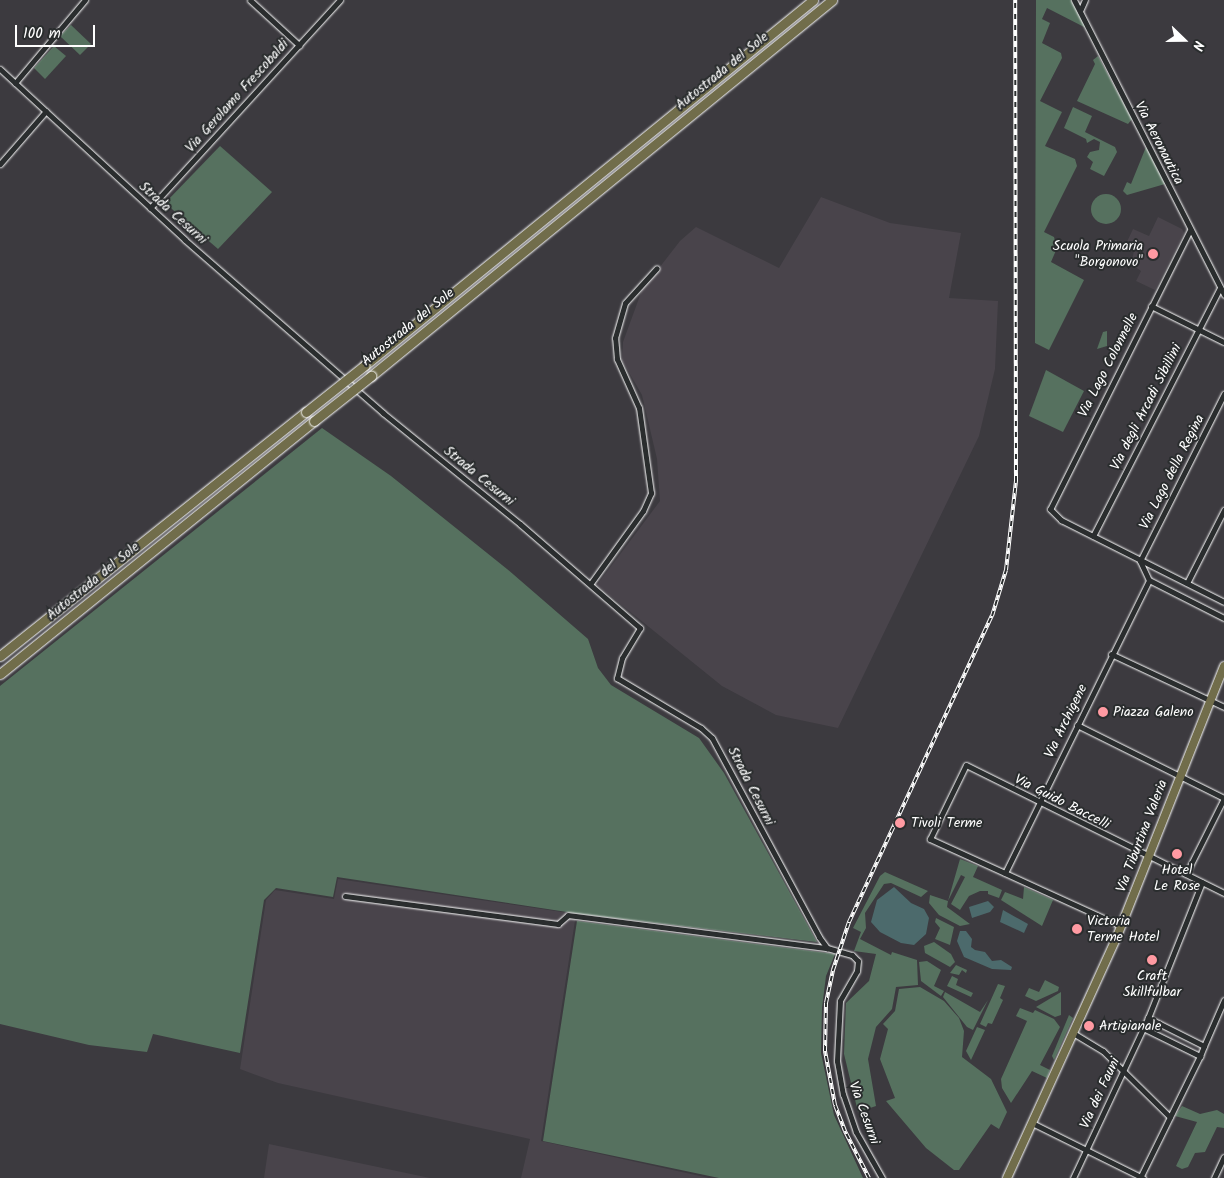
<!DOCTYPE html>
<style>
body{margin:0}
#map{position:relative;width:1224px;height:1178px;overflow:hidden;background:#3c3a3f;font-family:Kalam,sans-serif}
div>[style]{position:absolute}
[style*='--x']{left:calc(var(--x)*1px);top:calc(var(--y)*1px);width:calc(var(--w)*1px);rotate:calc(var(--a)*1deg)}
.built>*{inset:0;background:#49444b}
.green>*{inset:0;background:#56715f}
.round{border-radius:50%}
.water>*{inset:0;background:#4c6a6c}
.roads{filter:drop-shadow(0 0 1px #fff) drop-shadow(0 0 1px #fff)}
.minor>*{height:5px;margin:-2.5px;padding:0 2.5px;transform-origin:2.5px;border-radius:2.5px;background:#2a2d2e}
.primary>*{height:8px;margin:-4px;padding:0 4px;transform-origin:4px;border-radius:4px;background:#716d4b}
.motorway>*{height:9px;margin:-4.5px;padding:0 4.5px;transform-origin:4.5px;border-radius:4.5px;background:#716d4b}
.rail>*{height:4px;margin-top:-2px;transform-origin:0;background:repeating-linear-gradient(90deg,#2a2d2e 0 5.5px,#fff 0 11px);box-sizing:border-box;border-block:1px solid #fff}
.bridges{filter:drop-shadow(0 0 1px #fff) drop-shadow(0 0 1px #fff)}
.motorway-bridge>*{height:9px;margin:-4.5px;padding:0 4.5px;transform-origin:4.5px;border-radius:4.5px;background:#716d4b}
.dots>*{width:14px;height:14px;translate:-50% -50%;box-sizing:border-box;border:2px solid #2a2d2e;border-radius:50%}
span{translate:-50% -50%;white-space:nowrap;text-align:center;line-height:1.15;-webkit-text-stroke:4px #2a2d2e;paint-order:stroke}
.street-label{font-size:14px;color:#fff}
.poi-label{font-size:14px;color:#fff}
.right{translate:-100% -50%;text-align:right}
.left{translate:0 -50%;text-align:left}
.north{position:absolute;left:1159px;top:15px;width:50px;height:50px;-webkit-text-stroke:4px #2a2d2e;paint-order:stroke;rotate:112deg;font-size:14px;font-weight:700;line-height:20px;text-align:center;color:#fff}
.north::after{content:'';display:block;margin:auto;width:18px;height:22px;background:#fff;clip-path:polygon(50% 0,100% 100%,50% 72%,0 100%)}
.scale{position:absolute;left:15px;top:25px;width:80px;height:22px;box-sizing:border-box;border:2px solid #fff;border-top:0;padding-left:6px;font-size:15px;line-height:18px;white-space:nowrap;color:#fff;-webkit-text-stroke:4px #2a2d2e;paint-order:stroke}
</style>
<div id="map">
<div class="built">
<i style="clip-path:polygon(821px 197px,890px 223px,961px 233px,949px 298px,998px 301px,995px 369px,979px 436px,838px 728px,776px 715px,722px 686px,597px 585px,660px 501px,657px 459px,642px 395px,622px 360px,623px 342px,642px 290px,680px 241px,696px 227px,779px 268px)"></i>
<i style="clip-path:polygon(1158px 217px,1182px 229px,1184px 233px,1155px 290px,1136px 281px,1141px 271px,1131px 264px,1134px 251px,1125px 246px,1133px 229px,1149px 236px)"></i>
<i style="clip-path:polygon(338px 879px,576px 914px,541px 1141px,709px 1178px,521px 1178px,530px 1139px,278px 1083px,240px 1069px,266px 900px,275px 890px,334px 899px)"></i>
<i style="clip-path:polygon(269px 1144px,430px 1178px,264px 1178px)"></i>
</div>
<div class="green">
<i style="clip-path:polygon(1036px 0,1071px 0,1086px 28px,1047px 8px,1042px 19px,1050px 23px,1042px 43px,1061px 53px,1062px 58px,1040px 101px,1062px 112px,1045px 146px,1075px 159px,1077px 166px,1044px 232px,1054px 237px,1057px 248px,1051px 262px,1084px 280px,1049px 350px,1035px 343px)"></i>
<i style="clip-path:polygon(71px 25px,91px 44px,80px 55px,60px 36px)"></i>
<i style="clip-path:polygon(54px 46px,66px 56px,45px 79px,34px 68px)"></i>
<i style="clip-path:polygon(1098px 56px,1132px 119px,1128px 124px,1077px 101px,1095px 64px,1093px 60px)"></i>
<i style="clip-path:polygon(1073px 107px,1092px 116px,1085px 132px,1115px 147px,1117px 152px,1104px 176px,1090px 169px,1093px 162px,1087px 157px,1090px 152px,1099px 150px,1100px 142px,1094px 139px,1087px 143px,1086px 139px,1064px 128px)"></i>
<i style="clip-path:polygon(220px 146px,272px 192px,218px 249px,165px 203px)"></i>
<i style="clip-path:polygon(1146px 147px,1165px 184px,1127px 195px,1123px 191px,1127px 182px,1131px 184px)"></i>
<i class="round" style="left:1091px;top:194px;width:30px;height:30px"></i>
<i style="clip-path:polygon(1107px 331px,1107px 346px,1097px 349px,1103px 332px)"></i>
<i style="clip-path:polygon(1046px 370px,1084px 391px,1063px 432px,1029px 416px)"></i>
<i style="clip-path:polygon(322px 428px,391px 476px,507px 569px,588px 639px,598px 668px,611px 685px,699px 738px,724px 773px,817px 942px,580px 914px,337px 877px,333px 897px,276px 888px,264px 900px,240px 1053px,153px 1034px,147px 1052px,89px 1045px,0 1024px,0 686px)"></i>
<i style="clip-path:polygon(960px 859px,978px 866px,973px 877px,1002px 890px,999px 898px,988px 894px,988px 891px,980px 891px,969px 896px,960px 910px,951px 904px,965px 877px,961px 875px,948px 901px)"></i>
<i style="clip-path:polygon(885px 872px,928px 891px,921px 897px,891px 883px,884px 884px,865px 913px,866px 928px,860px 939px,891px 955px,892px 952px,917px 960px,918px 985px,896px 987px,892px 1009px,876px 1027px,868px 1059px,876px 1106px,858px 1112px,844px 1054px,846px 1003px,869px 981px,876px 954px,854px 951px,861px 932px,853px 928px,880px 876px)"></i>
<i style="clip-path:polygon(1024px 887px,1053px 900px,1042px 926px,1001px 900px,1005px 892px,1023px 899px)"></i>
<i style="clip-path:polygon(930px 895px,948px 901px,947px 907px,970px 924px,960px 926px,939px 915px,929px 903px)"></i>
<i style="clip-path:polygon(936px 918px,954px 927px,950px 945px,935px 939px,940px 928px,935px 922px)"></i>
<i style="clip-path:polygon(577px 921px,835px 954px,826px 976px,822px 1008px,821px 1053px,834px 1115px,863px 1178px,719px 1178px,543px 1141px)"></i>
<i style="clip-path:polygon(934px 942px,951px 954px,955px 962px,950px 967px,925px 953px,924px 946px)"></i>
<i style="clip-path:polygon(927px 961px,941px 970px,934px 986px,944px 991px,941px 996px,921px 981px,919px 962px)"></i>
<i style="clip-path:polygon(956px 965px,967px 970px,966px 973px,962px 970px,959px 975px,950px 973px)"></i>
<i style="clip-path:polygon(952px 976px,958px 979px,956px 985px,973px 993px,971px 997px,947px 986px)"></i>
<i style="clip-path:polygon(1045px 980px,1059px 987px,1058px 991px,1036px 1001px,1025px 996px,1029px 988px,1039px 992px)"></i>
<i style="clip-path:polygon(998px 984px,1005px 986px,1000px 998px,1003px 1000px,992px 1024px,988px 1023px,986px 1027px,980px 1024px)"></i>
<i style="clip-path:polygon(920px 987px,944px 1001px,959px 1018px,964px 1031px,962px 1057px,991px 1079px,1007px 1112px,999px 1129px,991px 1124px,959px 1170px,954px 1170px,926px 1148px,886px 1101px,895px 1098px,880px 1059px,888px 1029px,883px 1024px,895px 1011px,899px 989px)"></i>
<i style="clip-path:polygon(945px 992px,980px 1012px,988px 1000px,973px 1030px,967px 1027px,943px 997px)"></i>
<i style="clip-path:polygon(1061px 992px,1061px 1015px,1055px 1017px,1036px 1007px)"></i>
<i style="clip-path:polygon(1020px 1008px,1033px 1013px,1035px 1010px,1054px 1019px,1060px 1027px,1040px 1065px,1050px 1070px,1047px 1078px,1032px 1071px,1011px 1103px,1002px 1088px,1001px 1079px,1027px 1021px,1016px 1016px)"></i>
<i style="clip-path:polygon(1069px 1015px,1073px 1018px,1054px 1060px,1052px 1056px)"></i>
<i style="clip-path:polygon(977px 1027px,985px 1030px,971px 1060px,966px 1051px)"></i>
<i style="clip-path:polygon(1182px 1106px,1200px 1114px,1217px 1110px,1224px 1114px,1224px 1128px,1217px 1127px,1205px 1152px,1195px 1153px,1188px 1167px,1182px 1169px,1176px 1166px,1197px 1122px,1175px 1116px)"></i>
</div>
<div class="water">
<i style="clip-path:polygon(894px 887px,911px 903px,924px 909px,929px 918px,926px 934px,914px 945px,901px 943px,880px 932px,871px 922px,877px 900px)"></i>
<i style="clip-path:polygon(988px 901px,994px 907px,990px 912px,972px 918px,969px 907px)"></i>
<i style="clip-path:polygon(1003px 910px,1028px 924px,1024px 933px,1000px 922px)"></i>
<i style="clip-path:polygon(960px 931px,966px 931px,972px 939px,971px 947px,975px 950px,985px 952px,992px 961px,1001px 960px,1012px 967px,1011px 970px,992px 969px,964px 957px,957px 941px)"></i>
</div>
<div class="roads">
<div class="minor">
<i style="--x:250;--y:0;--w:67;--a:42.6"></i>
<i style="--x:1074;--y:0;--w:331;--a:63"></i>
<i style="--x:1080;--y:11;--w:12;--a:-66"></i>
<i style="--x:0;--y:69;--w:252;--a:42.7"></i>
<i style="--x:185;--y:240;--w:263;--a:41.1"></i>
<i style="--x:383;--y:413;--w:176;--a:39"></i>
<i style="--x:520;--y:524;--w:159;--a:40.9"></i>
<i style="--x:640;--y:628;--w:35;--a:121"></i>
<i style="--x:622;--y:658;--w:21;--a:104"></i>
<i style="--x:617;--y:678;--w:98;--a:30.8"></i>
<i style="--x:701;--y:728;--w:15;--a:42"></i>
<i style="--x:712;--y:738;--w:226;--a:61.7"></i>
<i style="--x:819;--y:937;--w:14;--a:54"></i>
<i style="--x:827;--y:948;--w:26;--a:16"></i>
<i style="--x:852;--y:955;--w:8;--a:45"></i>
<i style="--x:858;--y:961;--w:10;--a:96"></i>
<i style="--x:857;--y:971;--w:34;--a:120"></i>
<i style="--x:840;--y:1001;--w:60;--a:92.9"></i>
<i style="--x:837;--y:1061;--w:34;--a:80"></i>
<i style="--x:843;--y:1094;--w:40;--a:71.1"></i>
<i style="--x:856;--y:1132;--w:53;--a:60.5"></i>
<i style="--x:15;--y:83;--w:109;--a:-49.9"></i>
<i style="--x:0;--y:164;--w:70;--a:-49"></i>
<i style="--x:150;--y:208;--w:282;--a:-47.6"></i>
<i style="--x:1190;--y:230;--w:312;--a:116.6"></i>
<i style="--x:1050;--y:509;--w:16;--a:45"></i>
<i style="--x:1061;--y:520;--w:182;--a:26.7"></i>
<i style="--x:1151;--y:306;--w:81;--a:26.3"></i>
<i style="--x:1093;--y:536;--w:279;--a:-62.9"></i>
<i style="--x:1140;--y:561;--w:187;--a:-63.3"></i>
<i style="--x:1140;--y:561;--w:21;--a:65"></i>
<i style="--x:1149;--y:580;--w:84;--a:26.9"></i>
<i style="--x:591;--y:583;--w:89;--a:-54.2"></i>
<i style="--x:643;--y:511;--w:20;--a:-66"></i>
<i style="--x:651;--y:493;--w:86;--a:-98"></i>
<i style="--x:639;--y:408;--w:54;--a:-114.2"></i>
<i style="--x:617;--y:359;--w:21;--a:-95"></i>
<i style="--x:615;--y:338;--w:36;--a:-74"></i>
<i style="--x:625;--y:303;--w:47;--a:-47.6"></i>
<i style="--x:1187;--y:583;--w:82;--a:-63.1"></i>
<i style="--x:1111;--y:654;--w:125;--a:25.1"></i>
<i style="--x:1077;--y:725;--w:164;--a:26.4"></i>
<i style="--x:1005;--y:873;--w:326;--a:-63.8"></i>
<i style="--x:1186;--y:874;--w:85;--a:-63.4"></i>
<i style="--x:345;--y:896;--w:215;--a:7.5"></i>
<i style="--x:558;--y:924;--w:13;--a:-42"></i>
<i style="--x:568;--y:915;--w:261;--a:7.3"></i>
<i style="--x:1121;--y:926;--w:210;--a:-155.5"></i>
<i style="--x:930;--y:839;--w:82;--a:-64.1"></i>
<i style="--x:966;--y:765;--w:288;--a:26.4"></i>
<i style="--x:1143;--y:1028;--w:64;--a:26.2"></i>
<i style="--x:1200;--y:1056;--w:11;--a:-68"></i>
<i style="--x:1204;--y:1046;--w:63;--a:-153.4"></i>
<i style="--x:1073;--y:1033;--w:35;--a:31"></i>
<i style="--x:1103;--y:1051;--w:94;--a:44.6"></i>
<i style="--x:1204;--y:1046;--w:50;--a:-66.5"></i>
<i style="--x:1032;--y:1123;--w:124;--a:26.4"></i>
<i style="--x:1073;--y:1178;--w:177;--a:-64.9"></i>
<i style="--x:1148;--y:1018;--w:146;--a:-68.3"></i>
<i style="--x:1140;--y:1178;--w:136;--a:-63.8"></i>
<i style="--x:1214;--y:1178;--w:23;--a:-65"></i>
</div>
<div class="primary">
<i style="--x:1007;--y:1178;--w:268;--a:-65.5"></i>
<i style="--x:1118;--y:934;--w:288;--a:-68.4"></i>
</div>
<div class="motorway">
<i style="--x:365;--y:365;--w:578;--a:-39.17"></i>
<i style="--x:371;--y:376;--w:595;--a:-39.2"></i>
<i style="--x:0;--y:656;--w:391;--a:-38.6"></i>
<i style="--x:0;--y:674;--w:403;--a:-38.9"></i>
</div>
</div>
<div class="rail">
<i style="--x:869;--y:1178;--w:53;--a:-117.1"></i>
<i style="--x:845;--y:1131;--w:28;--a:-111"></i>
<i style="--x:835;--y:1105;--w:55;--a:-100.5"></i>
<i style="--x:825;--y:1051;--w:48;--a:-88.8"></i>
<i style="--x:826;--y:1003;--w:34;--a:-78"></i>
<i style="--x:833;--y:970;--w:51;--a:-71.6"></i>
<i style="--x:849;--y:922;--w:338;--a:-65"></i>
<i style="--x:992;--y:616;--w:48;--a:-73.1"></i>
<i style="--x:1006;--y:570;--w:90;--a:-83.6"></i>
<i style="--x:1016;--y:481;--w:481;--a:-90.1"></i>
</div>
<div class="bridges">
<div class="motorway-bridge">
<i style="--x:306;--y:412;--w:75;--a:-38.5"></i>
<i style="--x:314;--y:421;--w:73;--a:-38.3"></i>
</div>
</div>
<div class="dots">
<i style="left:1153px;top:254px;background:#ff9aa2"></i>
<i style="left:1103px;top:712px;background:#ff9aa2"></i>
<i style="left:900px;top:823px;background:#ff9aa2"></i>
<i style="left:1177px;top:854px;background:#ff9aa2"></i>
<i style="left:1077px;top:929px;background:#ff9aa2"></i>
<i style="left:1152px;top:960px;background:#ff9aa2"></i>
<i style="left:1089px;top:1026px;background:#ff9aa2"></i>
</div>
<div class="street-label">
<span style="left:722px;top:71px;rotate:-39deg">Autostrada del Sole</span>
<span style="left:237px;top:96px;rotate:-48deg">Via Gerolamo Frescobaldi</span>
<span style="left:1159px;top:143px;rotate:63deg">Via Aeronautica</span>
<span style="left:173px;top:213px;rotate:42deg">Strada Cesurni</span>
<span style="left:408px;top:327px;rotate:-39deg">Autostrada del Sole</span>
<span style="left:1108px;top:365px;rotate:-63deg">Via Lago Colonnelle</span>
<span style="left:1146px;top:407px;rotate:-63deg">Via degli Arcadi Sibillini</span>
<span style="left:1172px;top:472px;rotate:-63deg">Via Lago della Regina</span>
<span style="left:479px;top:476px;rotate:39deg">Strada Cesurni</span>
<span style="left:93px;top:581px;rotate:-39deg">Autostrada del Sole</span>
<span style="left:1066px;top:721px;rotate:-64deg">Via Archigene</span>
<span style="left:751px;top:786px;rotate:63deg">Strada Cesurni</span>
<span style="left:1062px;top:802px;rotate:27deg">Via Guido Baccelli</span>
<span style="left:1142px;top:836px;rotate:-69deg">Via Tiburtina Valeria</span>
<span style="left:1100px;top:1093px;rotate:-65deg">Via dei Fauni</span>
<span style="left:864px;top:1113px;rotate:70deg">Via Cesurni</span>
</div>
<div class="poi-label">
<span class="right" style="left:1143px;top:254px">Scuola Primaria<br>"Borgonovo"</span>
<span class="left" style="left:1113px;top:712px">Piazza Galeno</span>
<span class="left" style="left:911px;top:823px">Tivoli Terme</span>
<span style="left:1177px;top:878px">Hotel<br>Le Rose</span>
<span class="left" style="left:1087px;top:929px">Victoria<br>Terme Hotel</span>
<span style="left:1152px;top:984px">Craft<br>Skillfulbar</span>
<span class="left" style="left:1099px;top:1026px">Artigianale</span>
</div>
<div class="north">N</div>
<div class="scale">100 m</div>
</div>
